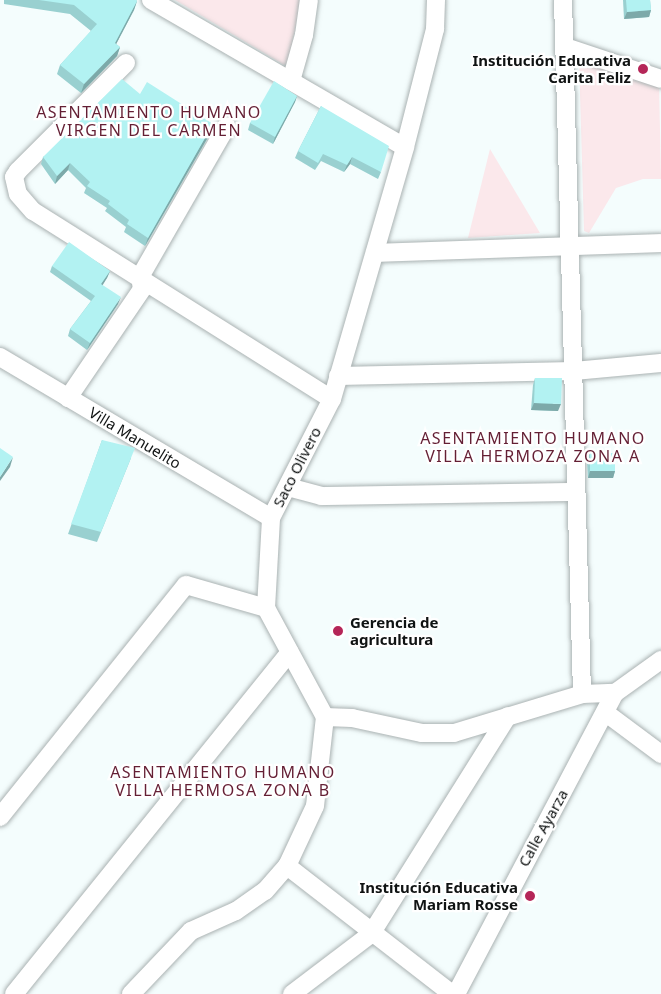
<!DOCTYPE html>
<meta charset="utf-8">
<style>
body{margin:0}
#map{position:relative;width:661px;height:994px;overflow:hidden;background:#f4fdfd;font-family:"Noto Sans",sans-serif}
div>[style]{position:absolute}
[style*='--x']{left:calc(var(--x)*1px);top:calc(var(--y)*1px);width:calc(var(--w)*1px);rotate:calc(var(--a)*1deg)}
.green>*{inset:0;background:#fbe8eb}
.roads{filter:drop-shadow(0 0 2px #aab2b2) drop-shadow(0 0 2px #aab2b2)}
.minor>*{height:18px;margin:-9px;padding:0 9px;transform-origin:9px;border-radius:9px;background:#fff}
.wall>*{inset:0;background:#99d0d0}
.shaded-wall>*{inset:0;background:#7da9a9}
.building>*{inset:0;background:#b2f2f2}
.dots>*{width:16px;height:16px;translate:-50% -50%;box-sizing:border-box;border:3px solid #fff;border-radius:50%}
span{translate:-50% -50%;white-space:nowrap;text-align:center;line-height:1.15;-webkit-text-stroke:4.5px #fff;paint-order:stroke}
.poi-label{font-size:15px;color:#101313;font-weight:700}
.right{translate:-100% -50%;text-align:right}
.left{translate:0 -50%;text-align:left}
.street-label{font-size:15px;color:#101313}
.neighbourhood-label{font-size:16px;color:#641f34;letter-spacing:1.5px}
</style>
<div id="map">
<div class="green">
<i style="clip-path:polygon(175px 0,301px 0,288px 64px,284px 65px)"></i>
<i style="clip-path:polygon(579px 60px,659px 81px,661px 179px,643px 179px,616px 188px,589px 233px,584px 231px)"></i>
<i style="clip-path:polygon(490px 149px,540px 233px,468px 238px)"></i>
</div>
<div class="roads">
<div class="minor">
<i style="--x:151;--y:0;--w:293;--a:30.1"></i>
<i style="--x:563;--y:0;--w:694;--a:88.43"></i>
<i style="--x:565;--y:47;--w:101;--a:18.4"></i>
<i style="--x:126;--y:63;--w:153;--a:135"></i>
<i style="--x:18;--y:171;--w:7;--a:124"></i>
<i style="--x:14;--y:177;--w:17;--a:77"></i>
<i style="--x:18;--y:194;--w:23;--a:49"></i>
<i style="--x:33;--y:211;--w:353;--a:32.2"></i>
<i style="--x:291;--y:81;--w:48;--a:-74.2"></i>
<i style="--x:304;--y:35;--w:35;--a:-82"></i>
<i style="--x:375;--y:253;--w:286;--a:-2"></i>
<i style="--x:0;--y:357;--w:315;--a:30.7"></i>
<i style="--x:338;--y:376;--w:236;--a:-1.2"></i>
<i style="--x:574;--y:371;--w:87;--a:-5.3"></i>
<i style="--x:68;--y:398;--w:132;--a:-55.8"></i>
<i style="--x:142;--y:289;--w:12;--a:-99"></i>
<i style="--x:140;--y:277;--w:174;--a:-60.1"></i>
<i style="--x:288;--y:487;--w:34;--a:15"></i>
<i style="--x:321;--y:496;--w:254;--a:-0.9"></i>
<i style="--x:606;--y:713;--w:69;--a:36.7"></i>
<i style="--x:325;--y:717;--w:27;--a:2"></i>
<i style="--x:352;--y:718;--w:72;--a:12.1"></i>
<i style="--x:422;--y:733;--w:32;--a:0"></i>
<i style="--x:454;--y:733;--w:134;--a:-16.9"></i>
<i style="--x:582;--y:694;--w:33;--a:-2"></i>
<i style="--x:615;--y:693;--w:57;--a:-35.7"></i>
<i style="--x:0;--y:817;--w:297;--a:-51.3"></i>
<i style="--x:186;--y:585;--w:83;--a:16"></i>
<i style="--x:287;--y:866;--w:209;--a:37.8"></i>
<i style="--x:14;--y:994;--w:439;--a:-51.1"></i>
<i style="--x:131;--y:994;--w:87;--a:-46.4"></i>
<i style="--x:191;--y:931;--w:49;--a:-24"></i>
<i style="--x:236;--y:911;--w:35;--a:-35"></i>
<i style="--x:265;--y:891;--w:33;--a:-49"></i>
<i style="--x:287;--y:866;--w:66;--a:-65"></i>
<i style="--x:315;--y:806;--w:90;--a:-83.6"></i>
<i style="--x:325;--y:717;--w:124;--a:-118.4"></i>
<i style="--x:266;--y:608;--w:90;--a:-86.8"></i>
<i style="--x:271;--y:518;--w:134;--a:-62.9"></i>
<i style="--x:332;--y:399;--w:262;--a:-73.8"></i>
<i style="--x:405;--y:147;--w:122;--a:-75.7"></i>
<i style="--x:435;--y:29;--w:29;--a:-88"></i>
<i style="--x:292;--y:994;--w:99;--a:-37.2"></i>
<i style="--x:371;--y:934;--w:257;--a:-57.9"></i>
<i style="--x:456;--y:994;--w:340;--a:-62.2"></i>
</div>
</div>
<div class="wall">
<i style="clip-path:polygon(4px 0,136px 0,137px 1px,134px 10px,116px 44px,120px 47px,117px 56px,81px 93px,57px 74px,60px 65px,91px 31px,70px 14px,4px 4px)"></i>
<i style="clip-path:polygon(623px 0,650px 0,651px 10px,649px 17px,624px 19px)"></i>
<i style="clip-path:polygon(140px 94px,213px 124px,211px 132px,145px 246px,124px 232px,126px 227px,105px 211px,107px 208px,84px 193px,86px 188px,68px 170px,55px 184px,41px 164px,43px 157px)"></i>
<i style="clip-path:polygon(297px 96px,295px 102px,273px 144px,248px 130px,250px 123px)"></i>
<i style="clip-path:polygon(321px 106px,381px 172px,378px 179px,350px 164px,344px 172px,321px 161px,315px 170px,295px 158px,298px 151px)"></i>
<i style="clip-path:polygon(52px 266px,110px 271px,107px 278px,102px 285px,118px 304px,87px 350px,68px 336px,70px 329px,91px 301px,50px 272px)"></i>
<i style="clip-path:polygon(535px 378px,558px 411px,531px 410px,533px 385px)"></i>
<i style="clip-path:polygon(102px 440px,131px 458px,97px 542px,68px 534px)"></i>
<i style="clip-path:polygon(590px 453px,615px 471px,613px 478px,588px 478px,587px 460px)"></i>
</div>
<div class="shaded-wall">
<i style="clip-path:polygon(137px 1px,134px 10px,112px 52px,115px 43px)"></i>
<i style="clip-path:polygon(651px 10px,649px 17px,624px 19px,627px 12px)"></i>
<i style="clip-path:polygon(120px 47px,117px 56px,81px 93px,84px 84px)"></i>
<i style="clip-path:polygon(297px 96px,295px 102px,273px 144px,275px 137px)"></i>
<i style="clip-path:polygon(213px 124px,211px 132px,145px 246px,148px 238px)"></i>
<i style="clip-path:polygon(352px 157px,350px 164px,344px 172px,347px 165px)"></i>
<i style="clip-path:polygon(70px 163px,68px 170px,55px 184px,57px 176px)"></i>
<i style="clip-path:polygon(110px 271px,107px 278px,99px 291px,101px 284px)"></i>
<i style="clip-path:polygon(121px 297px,118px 304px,87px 350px,90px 343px)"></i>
<i style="clip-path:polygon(534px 403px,561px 404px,558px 411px,531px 410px)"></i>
<i style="clip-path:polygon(13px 457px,10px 467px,0 481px,0 477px)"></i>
<i style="clip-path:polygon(590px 471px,615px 471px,613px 478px,588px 478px)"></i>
</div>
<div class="building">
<i style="clip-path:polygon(39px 0,136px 0,137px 1px,115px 43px,120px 47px,84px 84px,60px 65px,97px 24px,74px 5px)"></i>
<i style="clip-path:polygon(626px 0,650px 0,651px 10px,627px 12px)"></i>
<i style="clip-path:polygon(122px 79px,140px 94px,147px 82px,213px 124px,148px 238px,127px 224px,129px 220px,108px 204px,110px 201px,87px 186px,90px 182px,70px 163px,57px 176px,43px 157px)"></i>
<i style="clip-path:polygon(274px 81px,297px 96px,275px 137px,250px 123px)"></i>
<i style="clip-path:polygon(321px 106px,389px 146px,381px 172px,352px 157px,347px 165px,323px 154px,318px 163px,298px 151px)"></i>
<i style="clip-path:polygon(69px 242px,110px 271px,101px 284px,121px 297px,90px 343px,70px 329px,95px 296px,52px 266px)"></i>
<i style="clip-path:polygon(535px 378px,562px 378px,561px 404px,534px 403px)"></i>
<i style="clip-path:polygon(102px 440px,135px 448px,101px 532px,71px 524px)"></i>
<i style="clip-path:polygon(0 448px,13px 457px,0 477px)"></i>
<i style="clip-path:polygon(590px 453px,615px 453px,615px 471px,590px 471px)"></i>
</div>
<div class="dots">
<i style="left:643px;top:69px;background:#b52658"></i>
<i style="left:338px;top:631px;background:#b52658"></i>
<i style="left:530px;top:896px;background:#b52658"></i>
</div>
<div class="poi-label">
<span class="right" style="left:631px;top:69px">Institución Educativa<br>Carita Feliz</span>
<span class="left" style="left:350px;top:631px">Gerencia de<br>agricultura</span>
<span class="right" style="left:518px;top:896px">Institución Educativa<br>Mariam Rosse</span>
</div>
<div class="street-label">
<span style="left:135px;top:438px;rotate:31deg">Villa Manuelito</span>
<span style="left:297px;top:467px;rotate:-63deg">Saco Olivero</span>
<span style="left:543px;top:828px;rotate:-61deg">Calle Ayarza</span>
</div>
<div class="neighbourhood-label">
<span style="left:149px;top:121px">ASENTAMIENTO HUMANO<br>VIRGEN DEL CARMEN</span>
<span style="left:533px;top:447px">ASENTAMIENTO HUMANO<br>VILLA HERMOZA ZONA A</span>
<span style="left:223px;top:781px">ASENTAMIENTO HUMANO<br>VILLA HERMOSA ZONA B</span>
</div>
</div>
